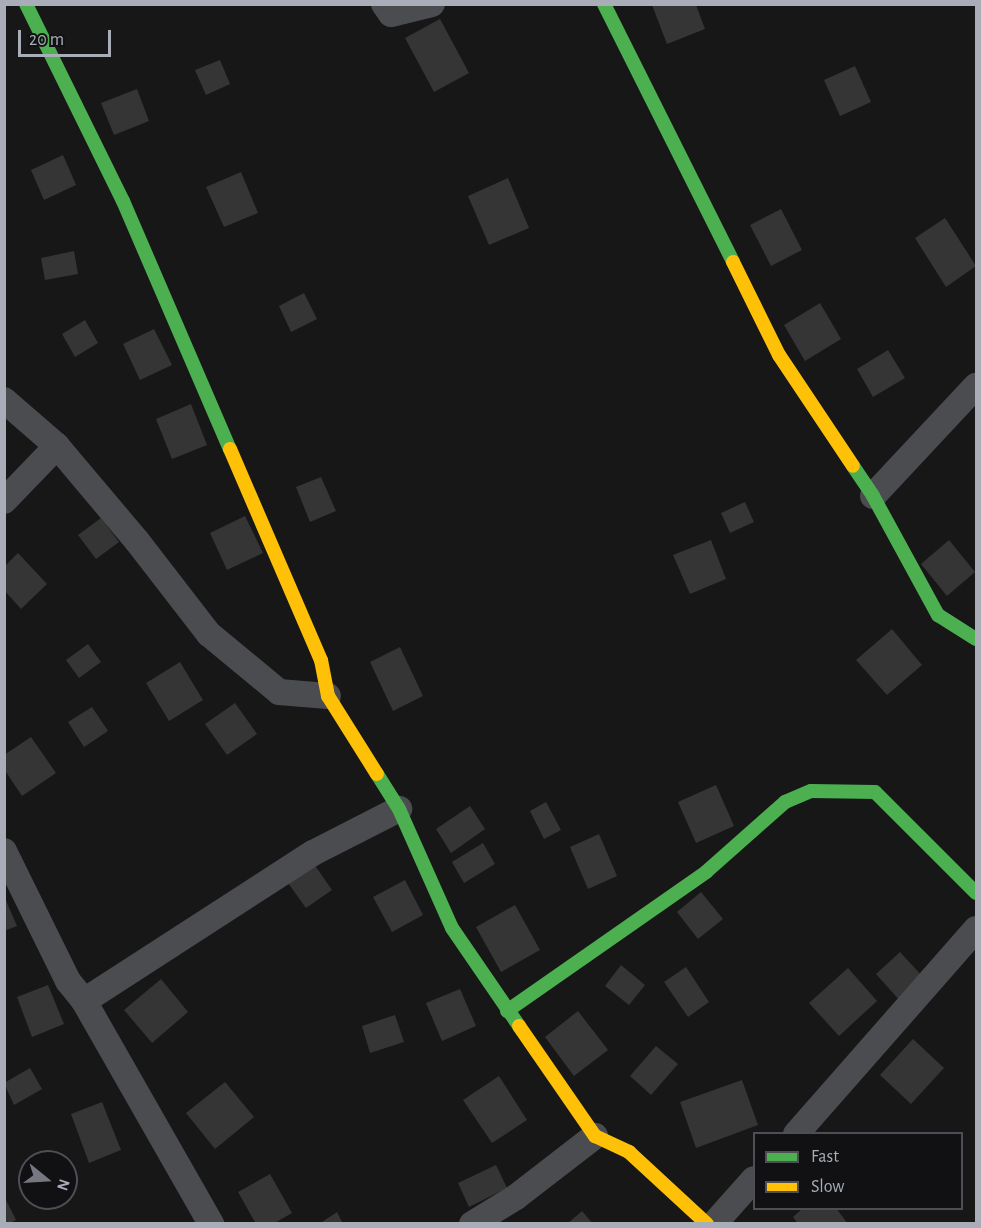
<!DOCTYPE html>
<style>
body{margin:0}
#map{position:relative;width:981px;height:1228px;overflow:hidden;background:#171717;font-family:"Alegreya Sans",sans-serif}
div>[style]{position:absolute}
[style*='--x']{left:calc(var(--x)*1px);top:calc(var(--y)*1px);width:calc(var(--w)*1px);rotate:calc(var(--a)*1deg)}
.building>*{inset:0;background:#353536}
.street>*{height:26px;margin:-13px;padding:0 13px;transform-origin:13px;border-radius:13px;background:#4b4c50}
.fast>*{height:14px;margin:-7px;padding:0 7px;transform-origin:7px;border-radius:7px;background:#4caf50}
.slow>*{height:14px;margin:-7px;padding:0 7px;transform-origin:7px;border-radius:7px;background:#ffc107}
span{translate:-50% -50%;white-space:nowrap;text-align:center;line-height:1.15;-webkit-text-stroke:4.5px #111113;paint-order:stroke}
.frame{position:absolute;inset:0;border:6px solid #a8adb8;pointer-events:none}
.legend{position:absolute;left:753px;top:1132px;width:210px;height:78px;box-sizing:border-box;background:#111113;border:2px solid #4d4f55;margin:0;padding:8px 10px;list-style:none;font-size:18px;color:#a8adb8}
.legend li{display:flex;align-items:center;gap:12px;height:30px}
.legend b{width:30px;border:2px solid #4d4f55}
.north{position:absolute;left:18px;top:1150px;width:60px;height:60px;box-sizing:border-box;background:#111113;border:2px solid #4d4f55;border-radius:50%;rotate:108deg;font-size:16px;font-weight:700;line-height:24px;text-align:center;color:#a8adb8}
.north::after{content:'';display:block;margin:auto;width:21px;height:27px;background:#757880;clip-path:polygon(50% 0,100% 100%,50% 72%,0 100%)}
.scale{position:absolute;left:18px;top:30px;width:93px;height:27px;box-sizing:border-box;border:3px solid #a8adb8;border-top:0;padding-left:8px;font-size:18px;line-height:21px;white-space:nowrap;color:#a8adb8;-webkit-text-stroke:4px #111113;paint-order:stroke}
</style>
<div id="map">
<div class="building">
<i style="clip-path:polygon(652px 5px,696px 5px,705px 29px,667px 44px)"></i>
<i style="clip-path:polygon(440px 19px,469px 73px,434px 92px,405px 38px)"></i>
<i style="clip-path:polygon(220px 60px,230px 84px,206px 95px,195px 70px)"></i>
<i style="clip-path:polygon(855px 66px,871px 102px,840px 116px,824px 80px)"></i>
<i style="clip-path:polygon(137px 89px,149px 121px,114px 135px,101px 103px)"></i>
<i style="clip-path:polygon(63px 155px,76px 185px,44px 200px,31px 170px)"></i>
<i style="clip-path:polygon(241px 172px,258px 213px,224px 227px,206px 187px)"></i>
<i style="clip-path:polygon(508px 178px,529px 228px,489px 245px,468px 196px)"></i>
<i style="clip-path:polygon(781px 209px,802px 250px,771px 266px,750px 225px)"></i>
<i style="clip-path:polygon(945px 218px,976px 266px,946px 287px,915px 238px)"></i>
<i style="clip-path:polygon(74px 251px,78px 274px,45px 280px,41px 258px)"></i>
<i style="clip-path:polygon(304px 293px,317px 319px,291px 332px,279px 306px)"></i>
<i style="clip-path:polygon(820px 303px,841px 339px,805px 361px,784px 325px)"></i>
<i style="clip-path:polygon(85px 320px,98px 343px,75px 357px,62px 334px)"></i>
<i style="clip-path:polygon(154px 329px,172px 365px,140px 380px,123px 344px)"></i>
<i style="clip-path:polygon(888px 350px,905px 378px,873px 397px,857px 369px)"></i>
<i style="clip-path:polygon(191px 404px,207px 445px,172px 459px,156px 419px)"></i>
<i style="clip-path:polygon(321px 477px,336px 511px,310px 522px,296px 487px)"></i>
<i style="clip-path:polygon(745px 502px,754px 522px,730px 533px,721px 513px)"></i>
<i style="clip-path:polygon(245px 516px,263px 553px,227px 570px,210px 533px)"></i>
<i style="clip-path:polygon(101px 518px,119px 542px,96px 559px,78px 535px)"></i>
<i style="clip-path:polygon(711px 540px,726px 579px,690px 594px,673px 555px)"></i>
<i style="clip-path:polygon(949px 540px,975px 572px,947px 596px,921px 564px)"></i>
<i style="clip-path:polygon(18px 553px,47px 584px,21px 609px,4px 590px,4px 567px)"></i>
<i style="clip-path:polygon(892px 629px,922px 665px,887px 695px,856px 660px)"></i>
<i style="clip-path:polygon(88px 644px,101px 662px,79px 678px,66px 660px)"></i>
<i style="clip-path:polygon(400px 647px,423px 696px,393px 711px,370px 662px)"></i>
<i style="clip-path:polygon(180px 662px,203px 700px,169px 721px,146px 683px)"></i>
<i style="clip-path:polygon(235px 703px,257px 734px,227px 755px,205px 724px)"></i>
<i style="clip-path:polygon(92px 707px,108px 731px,84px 747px,68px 722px)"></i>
<i style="clip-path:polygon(31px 737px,56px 773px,22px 796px,4px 769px,4px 755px)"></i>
<i style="clip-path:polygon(716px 785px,734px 826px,696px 843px,678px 802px)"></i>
<i style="clip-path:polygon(546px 802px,561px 830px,544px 839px,530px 811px)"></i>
<i style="clip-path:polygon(470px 806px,485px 829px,451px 853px,436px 829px)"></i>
<i style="clip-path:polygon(599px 834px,617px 876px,588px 889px,570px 847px)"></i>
<i style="clip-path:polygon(483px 843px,495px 864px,464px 883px,452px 862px)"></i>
<i style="clip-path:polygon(314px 864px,332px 890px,306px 908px,288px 883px)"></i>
<i style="clip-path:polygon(405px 880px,423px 915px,392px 932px,373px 897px)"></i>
<i style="clip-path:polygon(701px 892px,723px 919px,698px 939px,677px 912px)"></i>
<i style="clip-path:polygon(4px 896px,17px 926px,4px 931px)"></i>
<i style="clip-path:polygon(515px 905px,540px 950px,501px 972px,476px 927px)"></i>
<i style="clip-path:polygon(900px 952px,925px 979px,901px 1002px,876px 974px)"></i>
<i style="clip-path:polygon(621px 965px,645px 985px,629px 1005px,605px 986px)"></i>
<i style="clip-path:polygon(686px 967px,709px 1002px,688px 1017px,664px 982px)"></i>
<i style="clip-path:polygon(848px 968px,877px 1001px,839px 1036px,809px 1003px)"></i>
<i style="clip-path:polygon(161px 979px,188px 1012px,152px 1043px,124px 1010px)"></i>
<i style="clip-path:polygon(48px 985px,64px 1024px,32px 1037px,17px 997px)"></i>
<i style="clip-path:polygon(460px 989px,476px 1026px,442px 1041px,426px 1003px)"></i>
<i style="clip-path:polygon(578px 1011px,608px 1050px,574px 1076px,545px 1037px)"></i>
<i style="clip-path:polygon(395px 1015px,404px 1042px,370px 1053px,362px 1026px)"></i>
<i style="clip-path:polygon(913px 1039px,944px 1068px,911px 1104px,880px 1075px)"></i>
<i style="clip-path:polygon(656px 1046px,678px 1064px,651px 1095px,630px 1076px)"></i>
<i style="clip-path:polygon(30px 1068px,42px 1089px,14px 1105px,4px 1083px)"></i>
<i style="clip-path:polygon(499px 1076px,527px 1120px,492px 1143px,463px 1100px)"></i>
<i style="clip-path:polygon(742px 1080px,758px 1125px,696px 1148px,680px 1102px)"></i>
<i style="clip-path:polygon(225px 1082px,254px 1117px,215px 1149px,186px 1113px)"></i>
<i style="clip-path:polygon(102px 1102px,121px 1150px,89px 1163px,71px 1114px)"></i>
<i style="clip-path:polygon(496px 1165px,507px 1188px,469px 1207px,458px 1183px)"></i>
<i style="clip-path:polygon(270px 1174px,292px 1213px,273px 1224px,256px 1224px,238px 1192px)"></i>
<i style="clip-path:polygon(4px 1196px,16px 1220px,8px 1224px,4px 1224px)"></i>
<i style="clip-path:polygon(803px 1208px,836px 1208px,848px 1224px,798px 1224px,793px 1217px)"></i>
<i style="clip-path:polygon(582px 1211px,593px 1224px,567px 1224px)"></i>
<i style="clip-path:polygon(337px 1212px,343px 1224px,319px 1224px)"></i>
</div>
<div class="street">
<i style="--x:384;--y:4;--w:12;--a:55"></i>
<i style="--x:391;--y:14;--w:42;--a:-13.7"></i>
<i style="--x:4;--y:400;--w:70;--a:41"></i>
<i style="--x:57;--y:446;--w:76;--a:133.9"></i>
<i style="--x:57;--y:446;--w:124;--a:49.9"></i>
<i style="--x:137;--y:541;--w:118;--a:52.3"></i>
<i style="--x:209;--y:634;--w:91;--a:39.6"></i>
<i style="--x:279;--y:692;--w:49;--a:4.7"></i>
<i style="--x:873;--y:496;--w:151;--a:-46.9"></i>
<i style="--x:4;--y:851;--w:145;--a:63.8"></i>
<i style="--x:68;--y:981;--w:26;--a:51"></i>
<i style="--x:84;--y:1001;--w:257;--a:60.3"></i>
<i style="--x:84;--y:1001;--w:273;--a:-32.9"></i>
<i style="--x:313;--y:853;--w:97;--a:-27.1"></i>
<i style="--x:796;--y:1134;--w:273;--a:-48.7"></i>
<i style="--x:472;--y:1224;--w:52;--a:-31.5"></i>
<i style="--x:516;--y:1197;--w:100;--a:-37.7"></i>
<i style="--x:714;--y:1224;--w:60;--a:-48.4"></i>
</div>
<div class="fast">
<i style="--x:26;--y:4;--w:220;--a:63.8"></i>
<i style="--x:123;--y:201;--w:270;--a:66.7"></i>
<i style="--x:604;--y:4;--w:288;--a:63.4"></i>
<i style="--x:853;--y:466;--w:36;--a:56"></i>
<i style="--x:873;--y:496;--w:136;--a:61.4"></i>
<i style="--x:938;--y:615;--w:45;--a:32.3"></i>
<i style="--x:377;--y:774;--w:41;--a:57.8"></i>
<i style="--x:399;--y:809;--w:130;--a:66"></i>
<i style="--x:452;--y:928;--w:119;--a:55.6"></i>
<i style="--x:507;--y:1011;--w:243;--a:-34.9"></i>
<i style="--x:706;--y:872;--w:106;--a:-41.5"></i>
<i style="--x:785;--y:802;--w:28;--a:-23"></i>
<i style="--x:811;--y:791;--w:64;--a:0.9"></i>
<i style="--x:875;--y:792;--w:143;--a:45"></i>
</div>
<div class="slow">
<i style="--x:733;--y:262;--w:104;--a:63.7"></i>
<i style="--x:779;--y:355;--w:133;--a:56.3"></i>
<i style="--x:230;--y:449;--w:230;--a:66.7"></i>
<i style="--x:321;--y:660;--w:37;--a:79"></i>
<i style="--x:328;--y:696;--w:92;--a:57.9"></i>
<i style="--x:519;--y:1026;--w:134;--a:55.4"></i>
<i style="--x:595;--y:1136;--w:38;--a:25"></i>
<i style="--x:629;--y:1152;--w:106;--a:42.7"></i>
</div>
<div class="frame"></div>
<ul class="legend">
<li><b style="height:8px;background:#4caf50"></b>Fast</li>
<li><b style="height:8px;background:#ffc107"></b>Slow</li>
</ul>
<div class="north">N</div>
<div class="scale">20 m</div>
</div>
